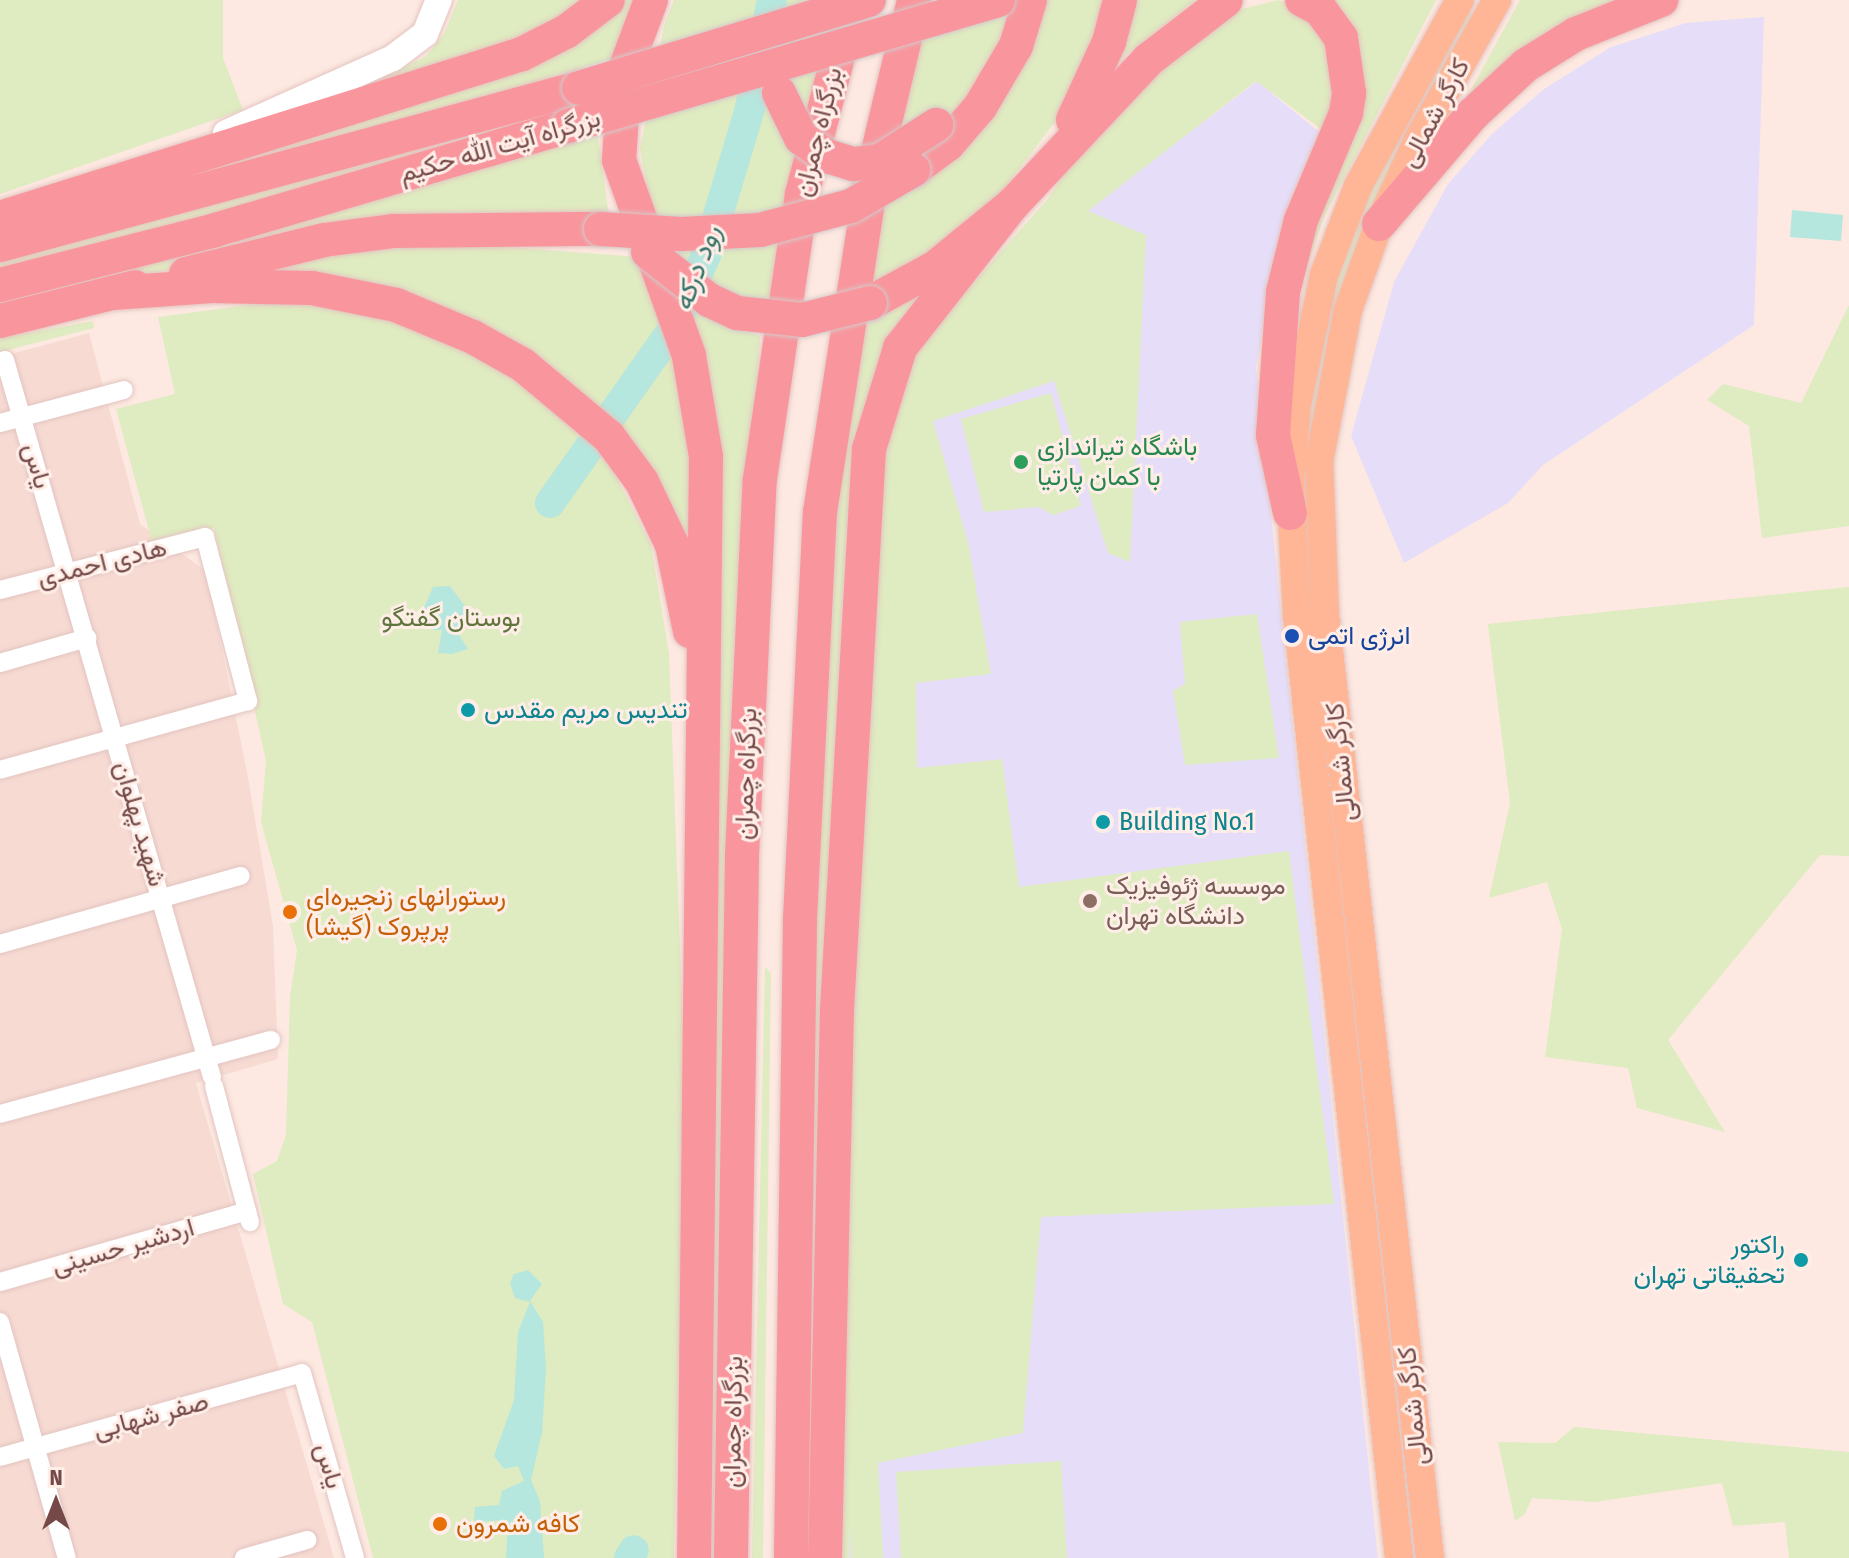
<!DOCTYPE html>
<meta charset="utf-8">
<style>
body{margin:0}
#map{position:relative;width:1849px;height:1558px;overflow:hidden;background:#fde9e1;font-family:"Fira Sans Condensed",Vazirmatn,sans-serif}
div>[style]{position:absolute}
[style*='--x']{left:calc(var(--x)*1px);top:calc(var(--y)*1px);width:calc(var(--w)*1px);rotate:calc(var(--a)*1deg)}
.residential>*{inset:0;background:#f7dbd3}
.education>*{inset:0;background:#e6def9}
.green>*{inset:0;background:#dfebc0}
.water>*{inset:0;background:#b5e7de}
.river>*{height:30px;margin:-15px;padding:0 15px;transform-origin:15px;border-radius:15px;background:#b5e7de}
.roads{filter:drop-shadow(0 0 2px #e3c4c0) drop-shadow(0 0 2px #e3c4c0)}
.street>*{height:18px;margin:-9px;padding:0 9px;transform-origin:9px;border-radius:9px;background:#fff}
.secondary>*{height:26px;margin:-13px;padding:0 13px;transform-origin:13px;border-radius:13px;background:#fff}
.primary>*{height:28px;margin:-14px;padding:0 14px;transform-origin:14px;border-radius:14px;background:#feb697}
.highway>*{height:34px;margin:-17px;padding:0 17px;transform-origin:17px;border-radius:17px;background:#f9969d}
.bridges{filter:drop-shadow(0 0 2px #d6c8c8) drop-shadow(0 0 2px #d6c8c8)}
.highway-bridge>*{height:34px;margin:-17px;padding:0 17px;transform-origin:17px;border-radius:17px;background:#f9969d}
.dots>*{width:22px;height:22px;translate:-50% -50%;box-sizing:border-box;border:4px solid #ffeee8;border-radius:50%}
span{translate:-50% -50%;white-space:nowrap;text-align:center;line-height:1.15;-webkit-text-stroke:6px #ffeee8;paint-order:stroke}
.street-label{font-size:26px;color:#754947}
.leisure-label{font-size:26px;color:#27864d}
.left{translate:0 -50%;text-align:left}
.park-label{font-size:26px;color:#60753c}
.transit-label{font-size:26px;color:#164399}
.culture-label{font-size:26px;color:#0d838f}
.right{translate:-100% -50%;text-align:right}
.education-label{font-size:26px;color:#785e54}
.food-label{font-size:26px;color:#c56008}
.water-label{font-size:28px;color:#38746a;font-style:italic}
.north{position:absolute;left:16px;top:1462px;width:80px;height:80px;-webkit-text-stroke:6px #ffeee8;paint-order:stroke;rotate:0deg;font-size:22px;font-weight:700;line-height:32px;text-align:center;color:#754947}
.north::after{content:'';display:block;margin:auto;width:28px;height:36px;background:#754947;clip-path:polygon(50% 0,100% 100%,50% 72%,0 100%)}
</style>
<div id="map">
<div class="residential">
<i style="clip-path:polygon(89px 333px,140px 524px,206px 571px,247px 772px,273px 926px,278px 1059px,196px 1083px,334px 1558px,0 1558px,0 357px)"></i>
</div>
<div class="education">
<i style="clip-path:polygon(1764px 17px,1754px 325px,1543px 465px,1508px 503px,1404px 563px,1351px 436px,1394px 282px,1448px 184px,1492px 134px,1544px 89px,1611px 47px,1686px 23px)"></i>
<i style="clip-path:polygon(1257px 81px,1319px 132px,1284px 216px,1256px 368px,1378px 1558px,847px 1558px,898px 447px,1087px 211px)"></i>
</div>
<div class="green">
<i style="clip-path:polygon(0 0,223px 0,223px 58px,243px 110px,0 194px)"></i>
<i style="clip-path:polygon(458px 0,587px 0,560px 18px,481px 52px,345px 94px,425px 57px,444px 34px)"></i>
<i style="clip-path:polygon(621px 0,635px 0,615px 58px,324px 146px,110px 199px)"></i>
<i style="clip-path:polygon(674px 0,837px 0,791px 213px,654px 224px,640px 149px,664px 26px)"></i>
<i style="clip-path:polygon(1041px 0,1110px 0,1061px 114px,1000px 194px,948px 243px,863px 290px,875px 205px,907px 185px)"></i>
<i style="clip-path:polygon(1130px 0,1196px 0,1114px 64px)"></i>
<i style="clip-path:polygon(1278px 0,1307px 9px,1340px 50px,1329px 135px,1256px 81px,1088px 211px,1146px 235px,1130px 562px,1108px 553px,1054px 381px,933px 421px,968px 542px,991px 674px,916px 683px,917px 768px,1002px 759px,1019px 887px,1289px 851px,1334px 1204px,1041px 1217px,1023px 1433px,878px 1463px,883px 1558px,851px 1558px,851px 1522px,849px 1558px,839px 1558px,850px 1027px,886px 444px,899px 389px,921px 342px,1047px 200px,1096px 128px,1222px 14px)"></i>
<i style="clip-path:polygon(1307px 0,1436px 0,1324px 217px,1296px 301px,1289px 301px,1356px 103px)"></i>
<i style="clip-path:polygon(1520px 0,1640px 0,1462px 106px)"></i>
<i style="clip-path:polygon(1022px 5px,979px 95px,883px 178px,912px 38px)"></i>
<i style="clip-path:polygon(1467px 12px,1476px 17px,1321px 382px,1333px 784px,1319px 728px,1303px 572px,1303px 430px,1332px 288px,1377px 171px)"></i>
<i style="clip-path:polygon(529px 115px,531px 127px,0 272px,0 261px)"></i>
<i style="clip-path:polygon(598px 136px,609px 216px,254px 247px,0 313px,0 298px)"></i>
<i style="clip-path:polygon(792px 234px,785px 307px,730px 299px,664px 246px)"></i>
<i style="clip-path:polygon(441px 242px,639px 257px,689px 404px,692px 540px,682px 543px,557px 384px,264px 274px,318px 258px)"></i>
<i style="clip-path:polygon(962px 262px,887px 360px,813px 1558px,798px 1558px,817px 753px,829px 554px,858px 319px)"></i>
<i style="clip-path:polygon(667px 281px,731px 325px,760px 336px,733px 787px,717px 1558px,704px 1558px,720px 475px)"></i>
<i style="clip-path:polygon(308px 297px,387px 315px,510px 373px,581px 430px,607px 459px,651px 545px,669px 653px,691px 1243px,679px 1336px,674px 1558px,373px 1558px,312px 1322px,283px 1304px,253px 1174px,277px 1161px,286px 1135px,290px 997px,297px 950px,261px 822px,266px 761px,214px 528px,152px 542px,116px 409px,175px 394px,158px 317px)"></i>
<i style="clip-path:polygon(1849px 305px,1849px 526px,1762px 538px,1749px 426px,1707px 400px,1723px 384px,1801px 403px)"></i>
<i style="clip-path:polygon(93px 321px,94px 328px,0 352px,0 338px)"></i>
<i style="clip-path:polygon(1051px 393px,1081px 506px,1053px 515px,1039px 507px,984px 512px,961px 419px)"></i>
<i style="clip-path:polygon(1849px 587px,1849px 856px,1820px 855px,1668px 1040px,1725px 1132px,1637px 1108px,1628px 1068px,1545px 1057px,1562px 929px,1547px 882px,1489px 898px,1510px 803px,1488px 624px)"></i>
<i style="clip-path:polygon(1257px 614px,1279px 758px,1185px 765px,1173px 691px,1185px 684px,1180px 622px)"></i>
<i style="clip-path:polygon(765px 967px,771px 973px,763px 1558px,752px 1558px)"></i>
<i style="clip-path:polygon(1574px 1427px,1849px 1452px,1849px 1558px,1789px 1558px,1785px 1522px,1733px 1526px,1722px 1483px,1595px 1502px,1532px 1498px,1525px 1514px,1515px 1521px,1498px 1442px,1555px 1443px)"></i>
<i style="clip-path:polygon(1061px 1461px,1067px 1558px,901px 1558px,896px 1472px)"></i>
</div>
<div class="water">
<i style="clip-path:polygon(1792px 210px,1843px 215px,1841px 241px,1790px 237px)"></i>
<i style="clip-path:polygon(450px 586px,465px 606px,464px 620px,455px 629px,468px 649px,452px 654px,438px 653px,442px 630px,433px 630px,423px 610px,433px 587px)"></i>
<i style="clip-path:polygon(528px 1270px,542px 1284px,530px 1301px,543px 1322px,546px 1369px,542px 1433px,531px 1480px,540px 1501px,544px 1558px,506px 1558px,508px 1520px,474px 1522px,475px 1507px,499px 1505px,502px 1491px,524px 1481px,518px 1466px,504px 1469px,494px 1456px,514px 1400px,518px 1332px,530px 1302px,515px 1298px,510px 1283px,514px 1274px)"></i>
</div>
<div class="river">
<i style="--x:550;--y:503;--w:217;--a:-54.8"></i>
<i style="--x:675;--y:326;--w:77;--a:-66.4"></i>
<i style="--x:706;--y:255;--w:153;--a:-73.3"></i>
<i style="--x:750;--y:108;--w:110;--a:-78.5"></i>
<i style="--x:629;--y:1558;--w:9;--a:-58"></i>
</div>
<div class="roads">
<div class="street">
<i style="--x:5;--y:360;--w:746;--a:73.9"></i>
<i style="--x:0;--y:423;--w:128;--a:-14.9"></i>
<i style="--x:0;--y:590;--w:212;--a:-14.5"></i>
<i style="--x:205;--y:537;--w:170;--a:75.3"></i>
<i style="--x:248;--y:701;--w:257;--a:164.5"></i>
<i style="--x:0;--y:663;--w:91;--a:-16"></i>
<i style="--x:0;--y:944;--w:250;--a:-15.8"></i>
<i style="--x:214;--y:1086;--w:141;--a:75.2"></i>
<i style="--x:0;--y:1114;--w:281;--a:-15.3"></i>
<i style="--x:0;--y:1282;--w:257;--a:-16"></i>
<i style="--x:0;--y:1322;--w:245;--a:74.2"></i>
<i style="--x:0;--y:1457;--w:313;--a:-15.5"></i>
<i style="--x:302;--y:1373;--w:192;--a:74"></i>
<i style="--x:244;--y:1558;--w:66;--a:-15.9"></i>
</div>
<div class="secondary">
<i style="--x:226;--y:133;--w:183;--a:-24.2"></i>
<i style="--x:393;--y:58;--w:40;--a:-37"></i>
<i style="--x:425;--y:34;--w:37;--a:-68"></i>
</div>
<div class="primary">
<i style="--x:1399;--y:1558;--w:948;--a:-96.18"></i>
<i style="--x:1297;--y:616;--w:138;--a:-92.9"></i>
<i style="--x:1290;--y:478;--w:73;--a:-84.5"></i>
<i style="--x:1297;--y:405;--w:133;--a:-78.3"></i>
<i style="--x:1324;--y:275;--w:95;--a:-69.1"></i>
<i style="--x:1358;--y:186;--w:212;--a:-61.3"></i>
<i style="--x:1430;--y:1558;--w:949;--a:-96.35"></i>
<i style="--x:1325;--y:615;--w:153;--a:-92.2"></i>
<i style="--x:1319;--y:462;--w:155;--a:-79.2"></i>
<i style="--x:1348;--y:310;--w:91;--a:-70.2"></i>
<i style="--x:1379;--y:224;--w:95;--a:-65.1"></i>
<i style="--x:1419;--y:138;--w:159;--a:-60.5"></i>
</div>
<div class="highway">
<i style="--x:651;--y:0;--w:75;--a:110.4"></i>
<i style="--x:625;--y:70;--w:90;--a:93.8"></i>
<i style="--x:619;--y:160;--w:208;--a:70.3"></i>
<i style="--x:689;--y:356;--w:101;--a:80.4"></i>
<i style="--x:706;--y:456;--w:1102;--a:90.62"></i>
<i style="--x:1073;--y:120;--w:86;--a:-65.2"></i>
<i style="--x:1109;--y:42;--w:43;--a:-75.3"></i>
<i style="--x:913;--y:170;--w:44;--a:-36.6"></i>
<i style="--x:948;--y:144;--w:49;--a:-49.1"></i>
<i style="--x:980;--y:107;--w:71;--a:-59.5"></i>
<i style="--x:1016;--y:46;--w:48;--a:-73.1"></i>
<i style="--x:0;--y:218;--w:547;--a:-17.44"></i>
<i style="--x:522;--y:54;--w:51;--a:-27.1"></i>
<i style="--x:567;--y:31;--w:51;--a:-37.1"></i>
<i style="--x:1379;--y:224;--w:145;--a:-49.5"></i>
<i style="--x:1473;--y:114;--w:72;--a:-42.8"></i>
<i style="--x:1526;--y:65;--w:59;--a:-31.8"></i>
<i style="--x:1576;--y:34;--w:92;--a:-21.8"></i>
<i style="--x:0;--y:245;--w:600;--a:-15.17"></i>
<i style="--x:186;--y:274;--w:142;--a:-13.8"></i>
<i style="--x:324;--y:240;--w:71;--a:-7.3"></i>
<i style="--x:394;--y:231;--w:207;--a:-0.6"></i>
<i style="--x:0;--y:285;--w:222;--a:-14.3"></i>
<i style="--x:215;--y:230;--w:368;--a:-16.4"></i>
<i style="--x:113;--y:293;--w:99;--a:-4"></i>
<i style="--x:212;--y:286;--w:100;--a:1.1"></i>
<i style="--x:312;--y:288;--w:86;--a:11.4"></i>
<i style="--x:396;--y:305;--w:83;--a:22.6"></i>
<i style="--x:473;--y:337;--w:57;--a:29.2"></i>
<i style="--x:523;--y:365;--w:112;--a:39.9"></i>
<i style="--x:609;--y:437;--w:56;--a:53.7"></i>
<i style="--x:642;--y:482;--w:70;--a:64.5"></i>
<i style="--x:672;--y:545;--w:88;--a:78.2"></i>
<i style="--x:870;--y:303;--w:75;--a:-28.6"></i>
<i style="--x:936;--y:267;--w:99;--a:-39.3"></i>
<i style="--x:1013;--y:204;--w:197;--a:-46.8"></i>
<i style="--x:1148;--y:60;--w:98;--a:-37.6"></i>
<i style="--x:0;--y:321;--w:139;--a:-14.1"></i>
<i style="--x:1290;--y:513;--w:80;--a:-102.3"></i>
<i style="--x:1273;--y:435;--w:143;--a:-86"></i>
<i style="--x:1283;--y:292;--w:74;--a:-76"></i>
<i style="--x:1301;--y:220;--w:116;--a:-67.2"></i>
<i style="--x:1346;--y:113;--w:20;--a:-81"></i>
<i style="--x:1349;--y:93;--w:56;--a:-98.3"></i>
<i style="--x:1341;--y:38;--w:36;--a:-126"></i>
<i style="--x:1320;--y:9;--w:20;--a:-153"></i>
<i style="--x:731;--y:1558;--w:703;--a:-89.1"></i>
<i style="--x:742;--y:855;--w:376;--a:-87.3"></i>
<i style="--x:760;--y:479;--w:288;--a:-81.6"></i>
<i style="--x:802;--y:194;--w:201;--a:-75.3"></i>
<i style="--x:791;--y:1558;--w:639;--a:-89.19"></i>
<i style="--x:800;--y:919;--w:407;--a:-87.2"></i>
<i style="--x:820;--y:512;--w:335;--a:-81.2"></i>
<i style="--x:871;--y:181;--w:186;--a:-76.6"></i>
<i style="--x:825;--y:1558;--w:548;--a:-88.75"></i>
<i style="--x:837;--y:1010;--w:562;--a:-86.74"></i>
<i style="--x:869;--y:449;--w:106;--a:-72.9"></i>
<i style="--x:900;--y:348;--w:183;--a:-51.9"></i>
</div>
</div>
<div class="bridges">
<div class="highway-bridge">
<i style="--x:579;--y:88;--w:303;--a:-16.9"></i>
<i style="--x:779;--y:93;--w:50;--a:63.9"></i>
<i style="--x:801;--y:138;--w:32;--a:35"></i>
<i style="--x:827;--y:156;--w:28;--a:17"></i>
<i style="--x:854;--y:164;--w:26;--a:-7"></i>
<i style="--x:880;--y:161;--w:67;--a:-32.7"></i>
<i style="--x:568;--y:126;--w:448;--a:-16.3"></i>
<i style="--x:601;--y:229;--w:80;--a:3.6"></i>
<i style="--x:681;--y:234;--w:79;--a:-2.9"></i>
<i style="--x:760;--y:230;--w:94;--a:-14.8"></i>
<i style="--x:851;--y:206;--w:72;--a:-30.1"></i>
<i style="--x:648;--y:252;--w:78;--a:38.2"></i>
<i style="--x:709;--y:300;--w:31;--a:25"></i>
<i style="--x:737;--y:313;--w:65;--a:6.1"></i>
<i style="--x:802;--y:320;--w:70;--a:-14"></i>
</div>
</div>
<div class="dots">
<i style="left:1021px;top:462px;background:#2e9e5b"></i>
<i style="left:1292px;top:636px;background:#1a4fb4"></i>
<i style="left:468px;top:710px;background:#0f9aa8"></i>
<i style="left:1103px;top:822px;background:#0f9aa8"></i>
<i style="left:1090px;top:901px;background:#8d6e63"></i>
<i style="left:290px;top:912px;background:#e8710a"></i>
<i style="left:1801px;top:1260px;background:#0f9aa8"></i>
<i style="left:440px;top:1524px;background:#e8710a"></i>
</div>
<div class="street-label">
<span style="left:1435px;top:113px;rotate:-62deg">کارگر شمالی</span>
<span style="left:818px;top:132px;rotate:-76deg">بزرگراه چمران</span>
<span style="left:500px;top:146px;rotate:-16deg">بزرگراه آیت الله حکیم</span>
<span style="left:37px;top:466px;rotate:74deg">یاس</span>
<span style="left:102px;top:563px;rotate:-14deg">هادی احمدی</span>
<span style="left:1341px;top:762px;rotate:-96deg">کارگر شمالی</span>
<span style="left:746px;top:774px;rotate:-88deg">بزرگراه چمران</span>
<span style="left:140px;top:824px;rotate:74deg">شهید پهلوان</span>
<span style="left:123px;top:1247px;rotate:-16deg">اردشیر حسینی</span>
<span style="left:1413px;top:1406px;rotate:-96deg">کارگر شمالی</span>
<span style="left:151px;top:1416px;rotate:-15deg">صفر شهابی</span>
<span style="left:733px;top:1422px;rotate:-89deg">بزرگراه چمران</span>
<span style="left:329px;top:1466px;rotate:74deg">یاس</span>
</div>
<div class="leisure-label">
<span class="left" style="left:1037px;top:462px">باشگاه تیراندازی<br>با کمان پارتیا</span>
</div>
<div class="park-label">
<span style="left:451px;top:618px">بوستان گفتگو</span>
</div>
<div class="transit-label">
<span class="left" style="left:1308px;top:636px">انرژی اتمی</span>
</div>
<div class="culture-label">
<span class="left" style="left:484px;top:710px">تندیس مریم مقدس</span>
<span class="left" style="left:1119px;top:822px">Building No.1</span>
<span class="right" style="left:1785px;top:1260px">راکتور<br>تحقیقاتی تهران</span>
</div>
<div class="education-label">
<span class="left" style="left:1106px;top:901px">موسسه ژئوفیزیک<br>دانشگاه تهران</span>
</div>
<div class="food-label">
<span class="left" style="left:306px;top:912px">رستورانهای زنجیره‌ای<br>پرپروک (گیشا)</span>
<span class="left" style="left:456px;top:1524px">کافه شمرون</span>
</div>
<div class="water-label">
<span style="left:697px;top:268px;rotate:-69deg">رود درکه</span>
</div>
<div class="north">N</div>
</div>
